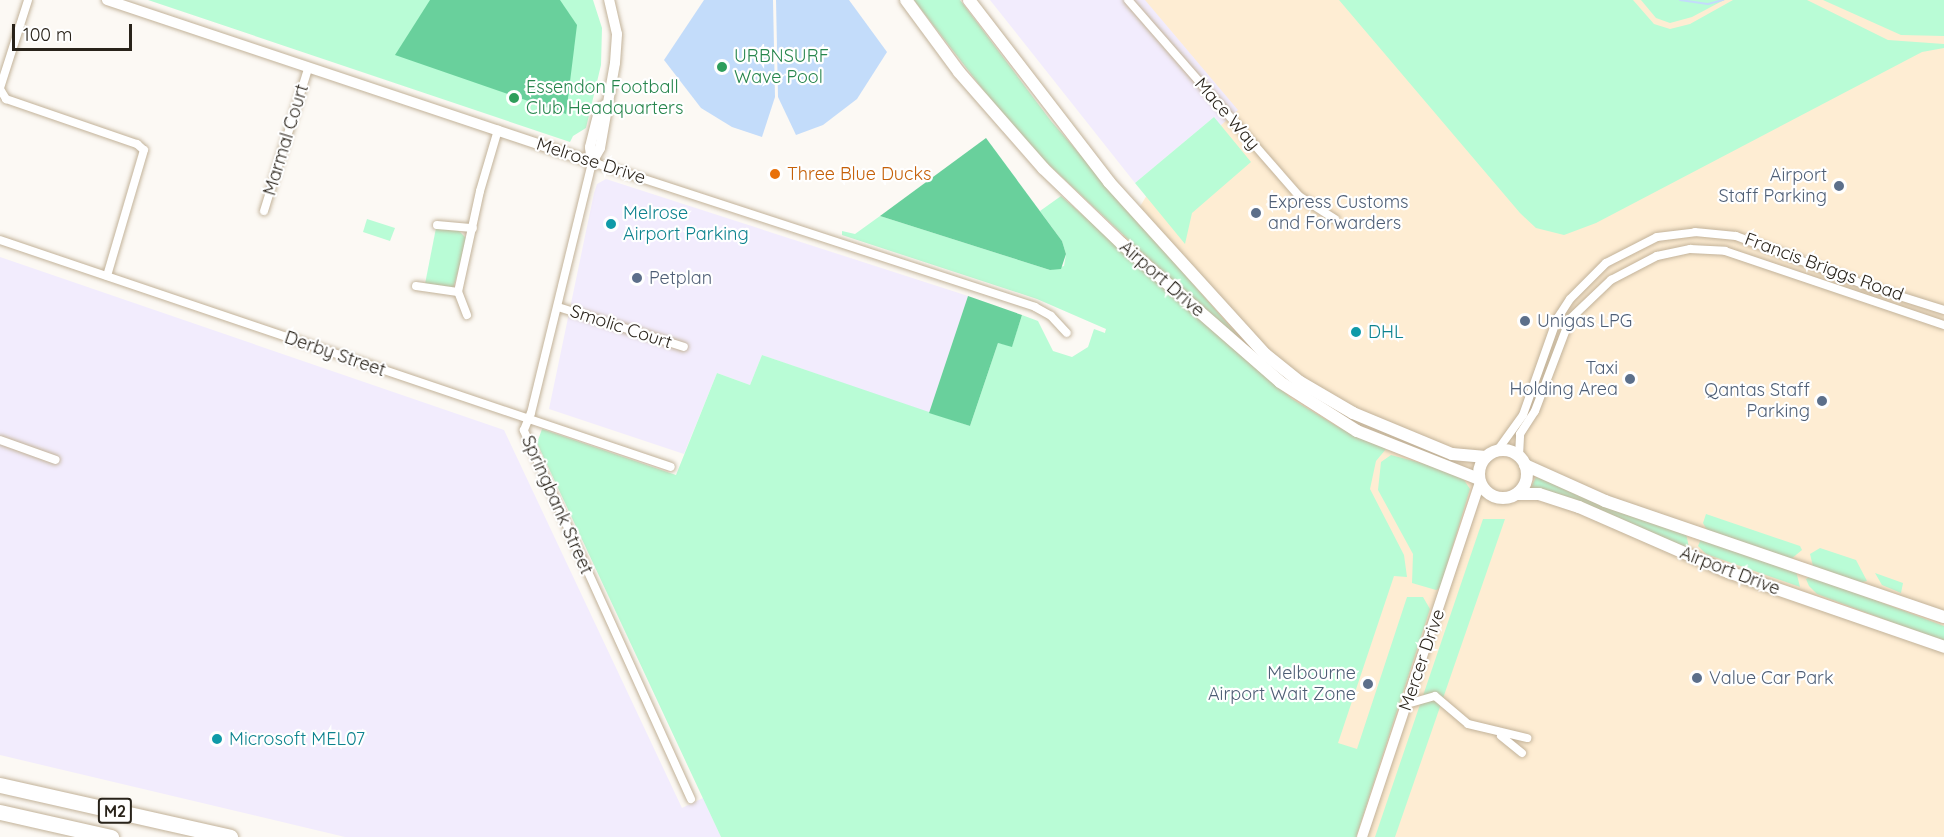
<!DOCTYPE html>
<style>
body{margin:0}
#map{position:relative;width:1944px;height:837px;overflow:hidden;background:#fcf9f4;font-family:Quicksand,sans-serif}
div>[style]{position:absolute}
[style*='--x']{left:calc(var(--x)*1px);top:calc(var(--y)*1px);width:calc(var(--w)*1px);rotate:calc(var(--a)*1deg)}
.industrial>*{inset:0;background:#f2ecfd}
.built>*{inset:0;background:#feedd3}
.green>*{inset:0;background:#b9fcd6}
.forest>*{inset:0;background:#69d09c}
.water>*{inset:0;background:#c3dcfa}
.stream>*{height:2px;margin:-1px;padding:0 1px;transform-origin:1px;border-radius:1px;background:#c3dcfa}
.roads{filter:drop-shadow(0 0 2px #c2b299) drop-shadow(0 0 2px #c2b299)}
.street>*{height:8px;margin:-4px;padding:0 4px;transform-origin:4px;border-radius:4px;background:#fff}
.secondary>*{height:10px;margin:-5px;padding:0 5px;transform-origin:5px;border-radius:5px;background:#fff}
.primary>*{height:12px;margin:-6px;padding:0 6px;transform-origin:6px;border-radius:6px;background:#fff}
.primary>.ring{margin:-6px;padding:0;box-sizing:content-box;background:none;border:12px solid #fff;border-radius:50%}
.highway>*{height:15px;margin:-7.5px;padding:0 7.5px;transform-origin:7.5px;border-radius:7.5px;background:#fff}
.dots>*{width:16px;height:16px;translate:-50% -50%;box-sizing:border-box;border:3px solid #fff;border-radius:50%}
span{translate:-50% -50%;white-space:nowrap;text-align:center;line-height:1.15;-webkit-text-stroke:4.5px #fff;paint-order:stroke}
.shield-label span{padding:2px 4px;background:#fff;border:2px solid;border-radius:4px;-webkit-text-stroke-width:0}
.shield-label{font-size:16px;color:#29231a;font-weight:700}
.leisure-label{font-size:18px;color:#27864d}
.left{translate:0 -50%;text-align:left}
.street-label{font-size:18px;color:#29231a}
.food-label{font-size:18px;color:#c56008}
.service-label{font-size:18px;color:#4e5e75}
.right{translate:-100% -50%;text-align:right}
.culture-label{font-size:18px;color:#0d838f}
.scale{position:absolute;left:12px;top:24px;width:120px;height:27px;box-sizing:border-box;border:3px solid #29231a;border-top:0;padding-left:8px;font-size:18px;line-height:21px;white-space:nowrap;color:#29231a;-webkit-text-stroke:4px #fff;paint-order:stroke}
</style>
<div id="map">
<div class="industrial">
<i style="clip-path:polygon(990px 0,1314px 0,1411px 411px,1214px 117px,1135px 183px)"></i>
<i style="clip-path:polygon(606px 179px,968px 296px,929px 413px,762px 355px,750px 385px,717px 373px,684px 454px,549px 409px,594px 193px,597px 184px)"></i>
<i style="clip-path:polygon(0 257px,504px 430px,682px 808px,703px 798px,721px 837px,345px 837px,0 755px)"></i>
</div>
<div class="built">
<i style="clip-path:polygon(1145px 0,1944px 0,1944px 837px,1006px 837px,1089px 380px,1110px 318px,1078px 307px,1152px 187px,1238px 110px)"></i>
</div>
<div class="green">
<i style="clip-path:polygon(148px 0,593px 0,602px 28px,601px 65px,586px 128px,573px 136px,570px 142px)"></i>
<i style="clip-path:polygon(914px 0,960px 0,1051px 121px,1239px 337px,1236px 341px,1045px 161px,991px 100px)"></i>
<i style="clip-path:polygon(1339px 0,1633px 0,1654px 24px,1670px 29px,1690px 24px,1733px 0,1807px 0,1888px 40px,1944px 44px,1944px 48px,1922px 52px,1596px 223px,1564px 235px,1536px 228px,1520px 213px)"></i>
<i style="clip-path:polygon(1641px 0,1724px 0,1692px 17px,1670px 23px,1656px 18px)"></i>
<i style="clip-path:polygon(1823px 0,1944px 0,1944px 36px,1901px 35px)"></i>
<i style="clip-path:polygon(1214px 117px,1251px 162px,1192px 213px,1185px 244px,1135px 183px)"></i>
<i style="clip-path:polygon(1061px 196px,1292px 399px,1338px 427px,1386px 449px,1376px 461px,1370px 489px,1404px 555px,1407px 577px,1394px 576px,1338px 743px,1357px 749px,1407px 597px,1423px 597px,1430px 609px,1356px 837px,721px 837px,537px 443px,542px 429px,676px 475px,717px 373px,750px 385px,762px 355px,970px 426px,998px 343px,1012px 346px,1022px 315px,1038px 321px,1053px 351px,1072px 357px,1088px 347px,1094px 329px,1105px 333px,1106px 329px,1037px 299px,842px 235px,842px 231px,855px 234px,880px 216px,1050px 270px,1064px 266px,1066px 254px,1062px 241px,1040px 211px)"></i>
<i style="clip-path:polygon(367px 219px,395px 228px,390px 241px,363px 232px)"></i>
<i style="clip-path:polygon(436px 228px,458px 230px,467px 239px,453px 289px,425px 284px)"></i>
<i style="clip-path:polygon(1391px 455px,1440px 468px,1464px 480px,1470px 489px,1440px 588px,1436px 590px,1412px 583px,1413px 554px,1378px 490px,1381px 462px)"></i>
<i style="clip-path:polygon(1536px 477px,1686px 533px,1689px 548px,1531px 488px)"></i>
<i style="clip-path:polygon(1706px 514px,1800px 546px,1802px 550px,1791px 559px,1707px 530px,1703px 523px)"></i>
<i style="clip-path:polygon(1483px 519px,1505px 519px,1395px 837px,1375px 837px)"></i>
<i style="clip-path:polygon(1701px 539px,1796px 571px,1800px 587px,1706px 554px,1698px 546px)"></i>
<i style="clip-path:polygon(1820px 548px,1856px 560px,1867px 581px,1858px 583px,1813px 566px,1810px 554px)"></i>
<i style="clip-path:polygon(1875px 573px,1903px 583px,1901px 593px,1882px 585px)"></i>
<i style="clip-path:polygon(1811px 576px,1944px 626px,1944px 642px,1817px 594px,1809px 586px,1806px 579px)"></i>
</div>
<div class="forest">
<i style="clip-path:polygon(430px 0,560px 0,577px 25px,566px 114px,395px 55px)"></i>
<i style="clip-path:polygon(986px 138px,1062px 241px,1066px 254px,1061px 269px,1050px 270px,880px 216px)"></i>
<i style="clip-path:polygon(968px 296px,1022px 315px,1012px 347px,998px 343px,970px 426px,929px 413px)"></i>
</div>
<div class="water">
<i style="clip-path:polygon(704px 0,773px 0,775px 97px,762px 137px,732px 127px,701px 108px,664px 60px)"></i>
<i style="clip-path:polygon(776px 0,849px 0,887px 52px,857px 99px,823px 125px,796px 135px,778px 97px)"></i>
</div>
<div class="stream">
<i style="--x:1680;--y:0;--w:28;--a:8"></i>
<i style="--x:1708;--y:4;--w:16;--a:-15"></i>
</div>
<div class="roads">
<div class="street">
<i style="--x:1128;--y:0;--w:260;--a:48.9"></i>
<i style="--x:1299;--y:196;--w:43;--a:32.6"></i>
<i style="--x:0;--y:88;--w:92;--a:-72.3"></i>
<i style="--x:0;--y:89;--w:12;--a:59"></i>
<i style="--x:6;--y:99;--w:139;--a:19"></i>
<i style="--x:137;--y:144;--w:9;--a:41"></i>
<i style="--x:144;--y:150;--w:131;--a:106.4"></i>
<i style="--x:264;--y:211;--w:149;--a:-72.8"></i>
<i style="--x:437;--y:225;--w:36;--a:5"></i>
<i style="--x:0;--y:240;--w:708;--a:18.69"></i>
<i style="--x:416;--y:286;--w:42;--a:8.1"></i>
<i style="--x:558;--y:307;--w:132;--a:17.6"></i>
<i style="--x:467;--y:315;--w:25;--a:-111"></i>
<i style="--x:458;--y:292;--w:103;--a:-77.7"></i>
<i style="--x:480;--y:191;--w:64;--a:-73.6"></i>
<i style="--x:0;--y:440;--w:59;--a:19.7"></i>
<i style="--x:1497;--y:451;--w:44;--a:-54.2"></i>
<i style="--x:1523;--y:415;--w:102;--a:-70.5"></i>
<i style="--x:1557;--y:319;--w:24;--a:-57"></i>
<i style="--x:1570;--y:299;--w:51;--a:-45"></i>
<i style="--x:1606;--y:263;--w:57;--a:-27"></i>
<i style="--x:1657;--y:237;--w:38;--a:-7"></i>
<i style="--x:1695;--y:232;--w:41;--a:5.6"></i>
<i style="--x:1736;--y:236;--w:144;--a:20.7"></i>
<i style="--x:1871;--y:287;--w:77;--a:17.5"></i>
<i style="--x:1519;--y:456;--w:22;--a:-87"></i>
<i style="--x:1520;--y:434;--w:27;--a:-57"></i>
<i style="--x:1535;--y:411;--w:98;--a:-69.2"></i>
<i style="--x:1570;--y:319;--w:57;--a:-43.6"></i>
<i style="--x:1611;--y:280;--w:52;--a:-27.6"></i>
<i style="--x:1657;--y:256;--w:34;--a:-12"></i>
<i style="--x:1690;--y:249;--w:35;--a:3"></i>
<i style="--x:1725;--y:251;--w:231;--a:18.7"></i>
<i style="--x:1407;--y:704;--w:29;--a:-16"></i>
<i style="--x:1435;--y:696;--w:43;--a:40.3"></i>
<i style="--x:1468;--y:724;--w:61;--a:13.3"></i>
<i style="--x:1501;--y:736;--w:27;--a:39"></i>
<i style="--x:691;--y:799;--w:405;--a:-114.4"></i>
<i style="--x:524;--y:430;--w:18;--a:-68"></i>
<i style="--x:531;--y:413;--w:258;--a:-76.3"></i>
<i style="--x:592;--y:162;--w:466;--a:18.1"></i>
<i style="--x:1035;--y:307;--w:18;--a:29"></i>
<i style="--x:1051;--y:316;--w:23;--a:47"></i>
</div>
<div class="secondary">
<i style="--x:107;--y:0;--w:511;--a:18.47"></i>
<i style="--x:592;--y:162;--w:16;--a:-60"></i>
<i style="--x:600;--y:148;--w:86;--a:-80"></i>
<i style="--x:615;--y:63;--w:29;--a:-86"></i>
<i style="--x:617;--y:34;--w:35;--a:-103"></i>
<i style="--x:592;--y:162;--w:15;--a:-98"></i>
<i style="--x:590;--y:147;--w:37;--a:-76"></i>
<i style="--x:599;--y:111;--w:8;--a:-45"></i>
<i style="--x:1362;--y:837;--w:373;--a:-71.6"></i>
</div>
<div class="primary">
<i style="--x:906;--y:0;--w:89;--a:53.6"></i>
<i style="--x:959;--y:72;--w:128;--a:48.8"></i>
<i style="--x:1043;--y:168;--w:110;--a:43.9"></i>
<i style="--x:1122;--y:244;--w:210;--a:41.1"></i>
<i style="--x:1280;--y:382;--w:91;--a:32.5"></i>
<i style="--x:1357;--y:431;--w:131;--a:21.5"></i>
<i style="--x:969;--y:0;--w:230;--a:52.4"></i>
<i style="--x:1109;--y:182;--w:232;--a:47.8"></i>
<i style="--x:1265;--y:354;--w:45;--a:38.7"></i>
<i style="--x:1300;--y:382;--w:61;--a:30.3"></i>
<i style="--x:1353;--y:413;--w:107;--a:22.5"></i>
<i style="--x:1452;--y:454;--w:34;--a:5"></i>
<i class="ring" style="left:1479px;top:450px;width:36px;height:36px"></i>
<i style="--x:1525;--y:465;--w:88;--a:24.2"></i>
<i style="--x:1605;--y:501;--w:358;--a:18.9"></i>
<i style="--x:1517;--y:494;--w:22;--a:0"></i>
<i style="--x:1539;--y:494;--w:42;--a:18"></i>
<i style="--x:1579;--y:507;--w:163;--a:23.6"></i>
<i style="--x:1728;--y:572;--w:229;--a:19.1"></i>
</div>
<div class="highway">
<i style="--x:0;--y:785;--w:236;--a:12.7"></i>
<i style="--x:0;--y:812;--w:114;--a:12.7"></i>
</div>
</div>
<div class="dots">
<i style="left:722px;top:67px;background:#2e9e5b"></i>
<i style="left:514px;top:98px;background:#2e9e5b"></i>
<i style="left:775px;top:174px;background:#e8710a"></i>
<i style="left:1839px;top:186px;background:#5c6f8a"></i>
<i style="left:1256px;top:213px;background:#5c6f8a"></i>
<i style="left:611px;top:224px;background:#0f9aa8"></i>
<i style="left:637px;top:278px;background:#5c6f8a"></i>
<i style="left:1525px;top:321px;background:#5c6f8a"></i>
<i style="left:1356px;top:332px;background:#0f9aa8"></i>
<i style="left:1630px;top:379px;background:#5c6f8a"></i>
<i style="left:1822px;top:401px;background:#5c6f8a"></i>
<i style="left:1697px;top:678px;background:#5c6f8a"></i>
<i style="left:1368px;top:684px;background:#5c6f8a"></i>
<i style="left:217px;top:739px;background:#0f9aa8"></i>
</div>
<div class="shield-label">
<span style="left:115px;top:811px">M2</span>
</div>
<div class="leisure-label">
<span class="left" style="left:734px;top:67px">URBNSURF<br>Wave Pool</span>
<span class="left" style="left:526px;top:98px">Essendon Football<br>Club Headquarters</span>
</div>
<div class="street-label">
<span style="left:1227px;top:114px;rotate:49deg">Mace Way</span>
<span style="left:286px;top:140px;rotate:-73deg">Marmal Court</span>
<span style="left:591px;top:161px;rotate:18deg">Melrose Drive</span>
<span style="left:1824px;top:267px;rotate:20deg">Francis Briggs Road</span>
<span style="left:1162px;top:279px;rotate:41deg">Airport Drive</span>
<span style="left:621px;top:327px;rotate:18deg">Smolic Court</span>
<span style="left:335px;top:354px;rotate:19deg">Derby Street</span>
<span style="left:557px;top:505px;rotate:66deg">Springbank Street</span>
<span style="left:1730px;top:571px;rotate:21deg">Airport Drive</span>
<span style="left:1422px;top:660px;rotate:-71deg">Mercer Drive</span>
</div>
<div class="food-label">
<span class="left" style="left:787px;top:174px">Three Blue Ducks</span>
</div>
<div class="service-label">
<span class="right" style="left:1827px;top:186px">Airport<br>Staff Parking</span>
<span class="left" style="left:1268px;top:213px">Express Customs<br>and Forwarders</span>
<span class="left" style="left:649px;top:278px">Petplan</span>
<span class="left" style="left:1537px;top:321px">Unigas LPG</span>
<span class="right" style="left:1618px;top:379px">Taxi<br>Holding Area</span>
<span class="right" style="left:1810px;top:401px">Qantas Staff<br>Parking</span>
<span class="right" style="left:1356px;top:684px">Melbourne<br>Airport Wait Zone</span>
<span class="left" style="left:1709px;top:678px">Value Car Park</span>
</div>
<div class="culture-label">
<span class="left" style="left:623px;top:224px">Melrose<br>Airport Parking</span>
<span class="left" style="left:1368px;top:332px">DHL</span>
<span class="left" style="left:229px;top:739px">Microsoft MEL07</span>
</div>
<div class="scale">100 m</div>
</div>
